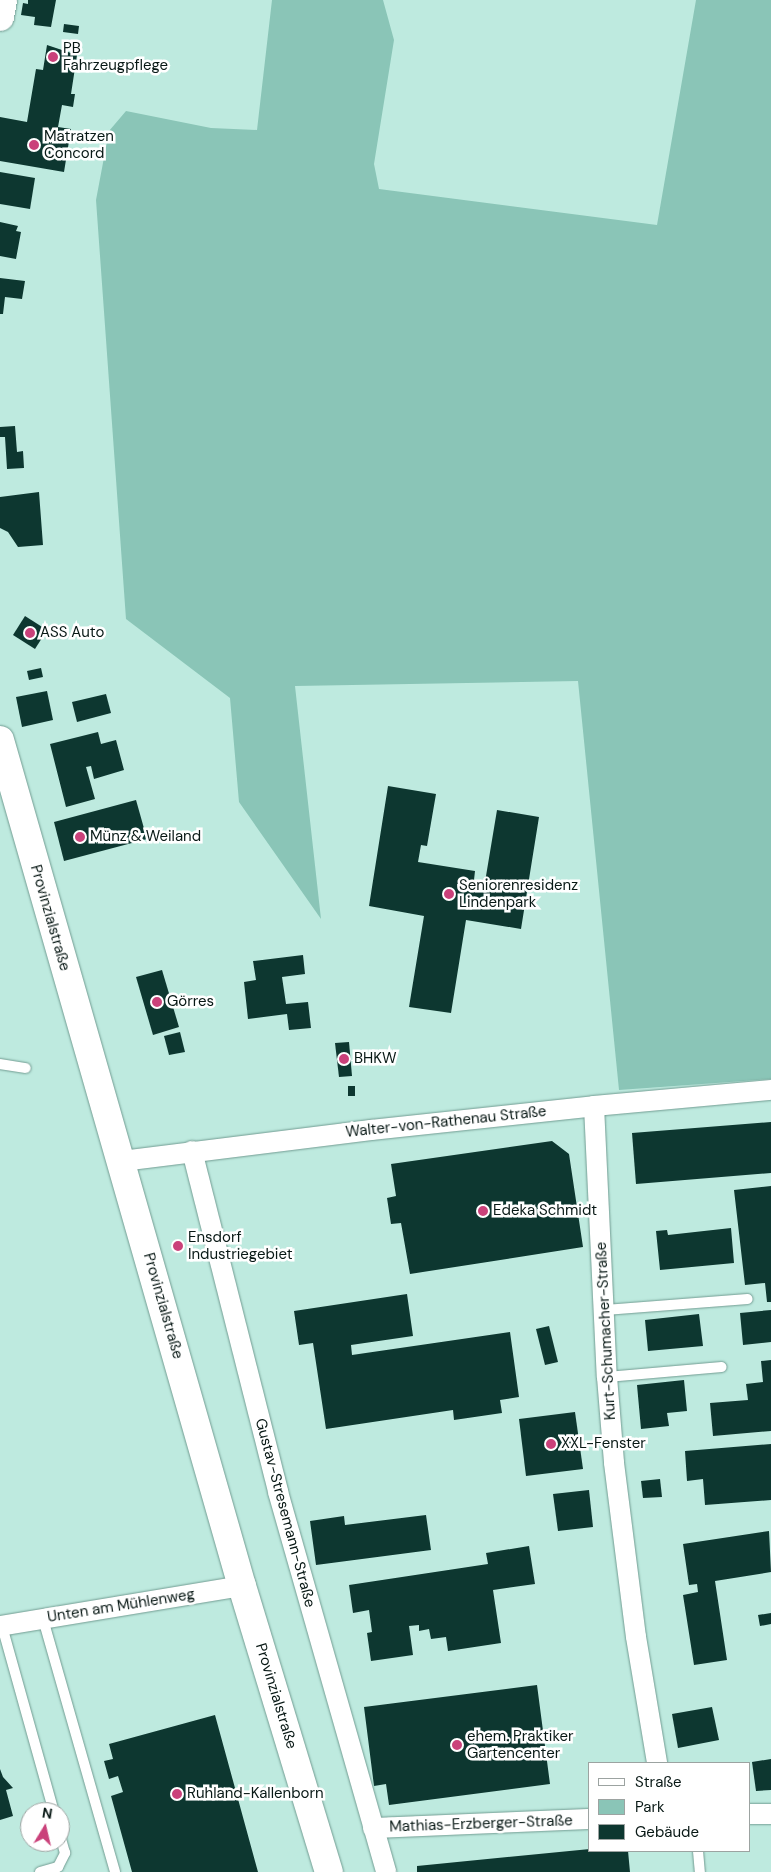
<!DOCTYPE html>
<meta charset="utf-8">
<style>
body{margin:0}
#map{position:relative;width:771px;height:1872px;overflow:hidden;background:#beeadf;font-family:"DM Sans",sans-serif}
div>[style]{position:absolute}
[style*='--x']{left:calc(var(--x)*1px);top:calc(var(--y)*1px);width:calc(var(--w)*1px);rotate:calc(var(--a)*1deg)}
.green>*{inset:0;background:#8ac5b7}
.building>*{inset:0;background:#0d3730}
.roads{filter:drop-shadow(0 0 1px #729c92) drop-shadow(0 0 1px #729c92)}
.lane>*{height:10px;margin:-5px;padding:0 5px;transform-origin:5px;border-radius:5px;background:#fff}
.street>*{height:20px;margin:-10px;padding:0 10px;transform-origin:10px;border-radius:10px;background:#fff}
.secondary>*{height:28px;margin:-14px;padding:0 14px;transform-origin:14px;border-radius:14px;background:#fff}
.dots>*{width:14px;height:14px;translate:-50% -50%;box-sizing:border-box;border:2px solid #fff;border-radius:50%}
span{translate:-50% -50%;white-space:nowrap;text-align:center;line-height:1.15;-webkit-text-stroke:5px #fff;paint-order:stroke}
.poi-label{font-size:15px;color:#081815}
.left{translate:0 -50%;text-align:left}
.street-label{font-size:15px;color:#081815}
.legend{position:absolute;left:588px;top:1762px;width:162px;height:90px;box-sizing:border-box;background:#fff;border:1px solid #9ca3a1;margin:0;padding:6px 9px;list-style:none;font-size:15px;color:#081815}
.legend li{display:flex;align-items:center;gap:10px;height:25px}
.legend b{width:25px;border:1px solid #9ca3a1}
.north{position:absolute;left:20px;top:1802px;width:50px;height:50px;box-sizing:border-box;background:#fff;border:1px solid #9ca3a1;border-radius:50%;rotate:9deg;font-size:14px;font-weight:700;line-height:20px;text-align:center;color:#081815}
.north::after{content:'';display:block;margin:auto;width:18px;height:22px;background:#ca417a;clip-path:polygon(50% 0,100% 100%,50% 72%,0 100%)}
</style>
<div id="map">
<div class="green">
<i style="clip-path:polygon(272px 0,383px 0,394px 40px,374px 164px,379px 189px,657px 225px,696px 0,771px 0,771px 1079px,619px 1090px,578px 681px,295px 686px,321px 919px,239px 802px,230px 698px,126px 619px,96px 200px,109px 131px,126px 111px,211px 128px,257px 130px)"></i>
</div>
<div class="building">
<i style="clip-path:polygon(28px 0,56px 0,51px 27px,34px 25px,35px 17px,21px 15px,23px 3px,28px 4px)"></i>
<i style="clip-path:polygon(64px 24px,79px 26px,78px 34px,63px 32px)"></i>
<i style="clip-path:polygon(47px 45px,77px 55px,71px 94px,75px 94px,73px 107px,62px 105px,58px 127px,71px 129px,64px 172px,0 161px,0 117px,27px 122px,36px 69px,43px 70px)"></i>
<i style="clip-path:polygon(0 172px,35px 178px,30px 209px,0 204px)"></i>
<i style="clip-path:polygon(0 222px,18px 226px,16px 231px,21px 232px,16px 259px,0 256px)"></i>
<i style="clip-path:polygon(0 278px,25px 281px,22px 299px,5px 297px,3px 314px,0 314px)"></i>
<i style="clip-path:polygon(15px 426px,17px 452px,23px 451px,24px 468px,7px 469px,5px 437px,0 437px,0 427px)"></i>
<i style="clip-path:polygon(39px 492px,43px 545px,18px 547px,8px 532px,0 528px,0 497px)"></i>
<i style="clip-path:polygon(25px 616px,47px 630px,35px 649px,13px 635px)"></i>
<i style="clip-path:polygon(41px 668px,43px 677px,29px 680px,27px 671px)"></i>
<i style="clip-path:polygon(47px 691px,53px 720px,22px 727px,16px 697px)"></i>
<i style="clip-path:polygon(106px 694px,111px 713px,77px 722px,72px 702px)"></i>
<i style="clip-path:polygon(98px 732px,101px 744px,116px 740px,124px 770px,94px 779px,91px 766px,86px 767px,95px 799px,66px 807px,50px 744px)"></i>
<i style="clip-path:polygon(388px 786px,436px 794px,427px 846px,421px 845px,418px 862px,475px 871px,474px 880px,485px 882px,497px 810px,539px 817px,521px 929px,466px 920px,451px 1013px,409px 1007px,424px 916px,369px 906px)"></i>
<i style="clip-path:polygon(136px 800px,147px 839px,64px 861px,54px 822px)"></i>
<i style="clip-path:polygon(303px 955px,305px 974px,282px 977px,286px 1004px,308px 1002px,311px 1028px,289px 1030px,287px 1014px,248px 1019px,244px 982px,256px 980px,253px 961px)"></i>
<i style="clip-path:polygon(162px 970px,179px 1027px,153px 1035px,136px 977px)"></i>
<i style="clip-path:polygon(180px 1032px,185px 1052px,169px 1055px,164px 1036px)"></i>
<i style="clip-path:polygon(349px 1042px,352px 1076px,339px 1077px,335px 1043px)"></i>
<i style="clip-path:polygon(348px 1086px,355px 1086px,355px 1096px,348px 1096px)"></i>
<i style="clip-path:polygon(771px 1122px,771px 1173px,636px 1184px,632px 1133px)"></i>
<i style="clip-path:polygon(552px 1141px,569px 1154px,583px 1247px,410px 1274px,401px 1223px,391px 1224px,387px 1198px,396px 1196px,391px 1164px)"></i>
<i style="clip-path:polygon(771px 1186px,771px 1302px,767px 1302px,765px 1283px,745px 1285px,734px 1190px)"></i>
<i style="clip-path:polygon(731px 1228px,734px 1263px,660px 1270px,656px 1231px,667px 1230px,668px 1235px)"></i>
<i style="clip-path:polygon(407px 1294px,413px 1336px,351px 1345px,352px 1355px,510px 1332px,519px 1397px,500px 1400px,502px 1413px,454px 1420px,453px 1410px,326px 1429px,313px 1343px,299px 1345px,294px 1311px)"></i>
<i style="clip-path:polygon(771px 1310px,771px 1342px,743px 1345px,740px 1313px)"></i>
<i style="clip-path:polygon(699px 1314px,703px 1346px,648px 1351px,645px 1320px)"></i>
<i style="clip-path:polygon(549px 1326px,558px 1362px,545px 1365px,536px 1329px)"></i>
<i style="clip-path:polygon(771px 1360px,771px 1431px,713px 1436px,710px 1403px,748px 1400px,746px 1384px,763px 1382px,761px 1361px)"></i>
<i style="clip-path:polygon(684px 1380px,687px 1411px,667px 1413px,669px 1426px,641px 1429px,637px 1385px)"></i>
<i style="clip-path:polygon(575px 1412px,583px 1469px,526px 1476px,519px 1419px)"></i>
<i style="clip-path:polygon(771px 1444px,771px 1500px,705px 1505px,703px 1479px,687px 1481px,685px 1451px)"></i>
<i style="clip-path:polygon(660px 1479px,662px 1497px,643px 1498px,641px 1481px)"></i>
<i style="clip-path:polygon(589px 1490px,593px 1527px,558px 1531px,553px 1494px)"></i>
<i style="clip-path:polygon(426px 1515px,431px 1550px,316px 1565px,310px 1521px,344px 1516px,345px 1525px)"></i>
<i style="clip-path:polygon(769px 1531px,771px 1572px,715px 1581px,727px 1660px,694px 1665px,683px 1595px,698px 1592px,697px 1584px,689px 1585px,683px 1544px)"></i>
<i style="clip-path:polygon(529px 1546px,535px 1584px,493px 1590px,501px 1643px,448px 1651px,446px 1637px,431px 1639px,429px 1629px,419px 1631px,419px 1625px,409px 1626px,413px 1655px,371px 1661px,367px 1633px,372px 1632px,369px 1610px,353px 1613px,349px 1585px,488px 1564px,486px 1553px)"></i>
<i style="clip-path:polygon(771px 1613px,771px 1624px,760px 1626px,758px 1615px)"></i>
<i style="clip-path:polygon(537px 1685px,550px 1784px,389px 1805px,386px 1784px,374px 1786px,364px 1707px)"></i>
<i style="clip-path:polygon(712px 1707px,719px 1740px,678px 1748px,672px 1714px)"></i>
<i style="clip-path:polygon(215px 1715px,258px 1872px,132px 1872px,111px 1796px,123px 1792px,118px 1776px,109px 1779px,104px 1761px,113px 1759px,109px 1744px)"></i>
<i style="clip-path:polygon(771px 1759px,771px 1790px,756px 1791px,752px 1762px)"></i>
<i style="clip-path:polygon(0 1769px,3px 1777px,13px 1788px,6px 1790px,13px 1816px,0 1820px)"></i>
<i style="clip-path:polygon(590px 1849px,628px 1851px,630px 1872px,417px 1872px,417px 1866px)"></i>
</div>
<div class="roads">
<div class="lane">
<i style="--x:0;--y:1064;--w:26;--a:9"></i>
<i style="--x:605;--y:1310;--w:143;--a:-4.4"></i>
<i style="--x:607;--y:1377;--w:115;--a:-5"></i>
<i style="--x:43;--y:1619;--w:263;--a:74.1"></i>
<i style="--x:2;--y:1626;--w:193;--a:74.4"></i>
<i style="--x:698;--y:1851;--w:21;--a:85"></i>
<i style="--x:40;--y:1872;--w:19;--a:-16"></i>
<i style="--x:58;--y:1867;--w:16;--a:-63"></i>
<i style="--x:65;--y:1853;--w:19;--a:-106"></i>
</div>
<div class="street">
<i style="--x:594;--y:1106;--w:271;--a:87.3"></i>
<i style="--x:607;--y:1377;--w:86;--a:85.3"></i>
<i style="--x:614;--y:1463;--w:175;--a:82.8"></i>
<i style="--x:636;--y:1637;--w:128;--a:80.5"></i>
<i style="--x:192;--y:1151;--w:352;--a:75.8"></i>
<i style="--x:278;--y:1492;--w:395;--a:74.1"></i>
<i style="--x:122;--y:1161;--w:251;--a:-7.1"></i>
<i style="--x:371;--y:1130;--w:224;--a:-6.1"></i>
<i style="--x:594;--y:1106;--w:178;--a:-5.2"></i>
<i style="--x:0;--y:1626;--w:245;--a:-9.4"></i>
<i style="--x:750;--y:1814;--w:21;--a:0"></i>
<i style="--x:373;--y:1828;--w:217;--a:-2.4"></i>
</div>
<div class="secondary">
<i style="--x:0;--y:17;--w:17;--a:-80"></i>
<i style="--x:0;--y:740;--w:880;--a:74.04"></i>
<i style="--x:242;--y:1586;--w:299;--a:73.1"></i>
</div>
</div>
<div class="dots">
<i style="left:53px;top:57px;background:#ca417a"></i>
<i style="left:34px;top:145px;background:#ca417a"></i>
<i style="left:30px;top:633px;background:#ca417a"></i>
<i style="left:80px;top:837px;background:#ca417a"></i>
<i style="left:449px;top:894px;background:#ca417a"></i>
<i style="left:157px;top:1002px;background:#ca417a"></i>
<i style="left:344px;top:1059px;background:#ca417a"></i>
<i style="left:483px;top:1211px;background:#ca417a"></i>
<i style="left:178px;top:1246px;background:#ca417a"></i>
<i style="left:551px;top:1444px;background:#ca417a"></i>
<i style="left:457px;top:1745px;background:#ca417a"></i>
<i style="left:177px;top:1794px;background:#ca417a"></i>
</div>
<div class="poi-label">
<span class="left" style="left:63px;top:57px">PB<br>Fahrzeugpflege</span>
<span class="left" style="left:44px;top:145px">Matratzen<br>Concord</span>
<span class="left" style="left:40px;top:633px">ASS Auto</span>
<span class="left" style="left:90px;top:837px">Münz &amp; Weiland</span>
<span class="left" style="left:459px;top:894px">Seniorenresidenz<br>Lindenpark</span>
<span class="left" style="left:167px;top:1002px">Görres</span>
<span class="left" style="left:354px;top:1059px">BHKW</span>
<span class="left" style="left:493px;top:1211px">Edeka Schmidt</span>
<span class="left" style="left:188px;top:1246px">Ensdorf<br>Industriegebiet</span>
<span class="left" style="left:561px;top:1444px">XXL-Fenster</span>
<span class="left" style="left:467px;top:1745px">ehem. Praktiker<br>Gartencenter</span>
<span class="left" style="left:187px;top:1794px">Ruhland-Kallenborn</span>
</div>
<div class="street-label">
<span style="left:50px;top:918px;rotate:74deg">Provinzialstraße</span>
<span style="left:446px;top:1122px;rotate:-6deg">Walter-von-Rathenau Straße</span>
<span style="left:163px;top:1306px;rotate:74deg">Provinzialstraße</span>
<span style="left:606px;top:1331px;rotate:-93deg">Kurt-Schumacher-Straße</span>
<span style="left:285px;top:1513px;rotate:75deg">Gustav-Stresemann-Straße</span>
<span style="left:121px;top:1606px;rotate:-9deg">Unten am Mühlenweg</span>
<span style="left:276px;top:1696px;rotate:73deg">Provinzialstraße</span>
<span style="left:481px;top:1824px;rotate:-2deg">Mathias-Erzberger-Straße</span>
</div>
<ul class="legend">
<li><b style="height:6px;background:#fff"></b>Straße</li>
<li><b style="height:14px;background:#8ac5b7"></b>Park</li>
<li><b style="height:14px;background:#0d3730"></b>Gebäude</li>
</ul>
<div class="north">N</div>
</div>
